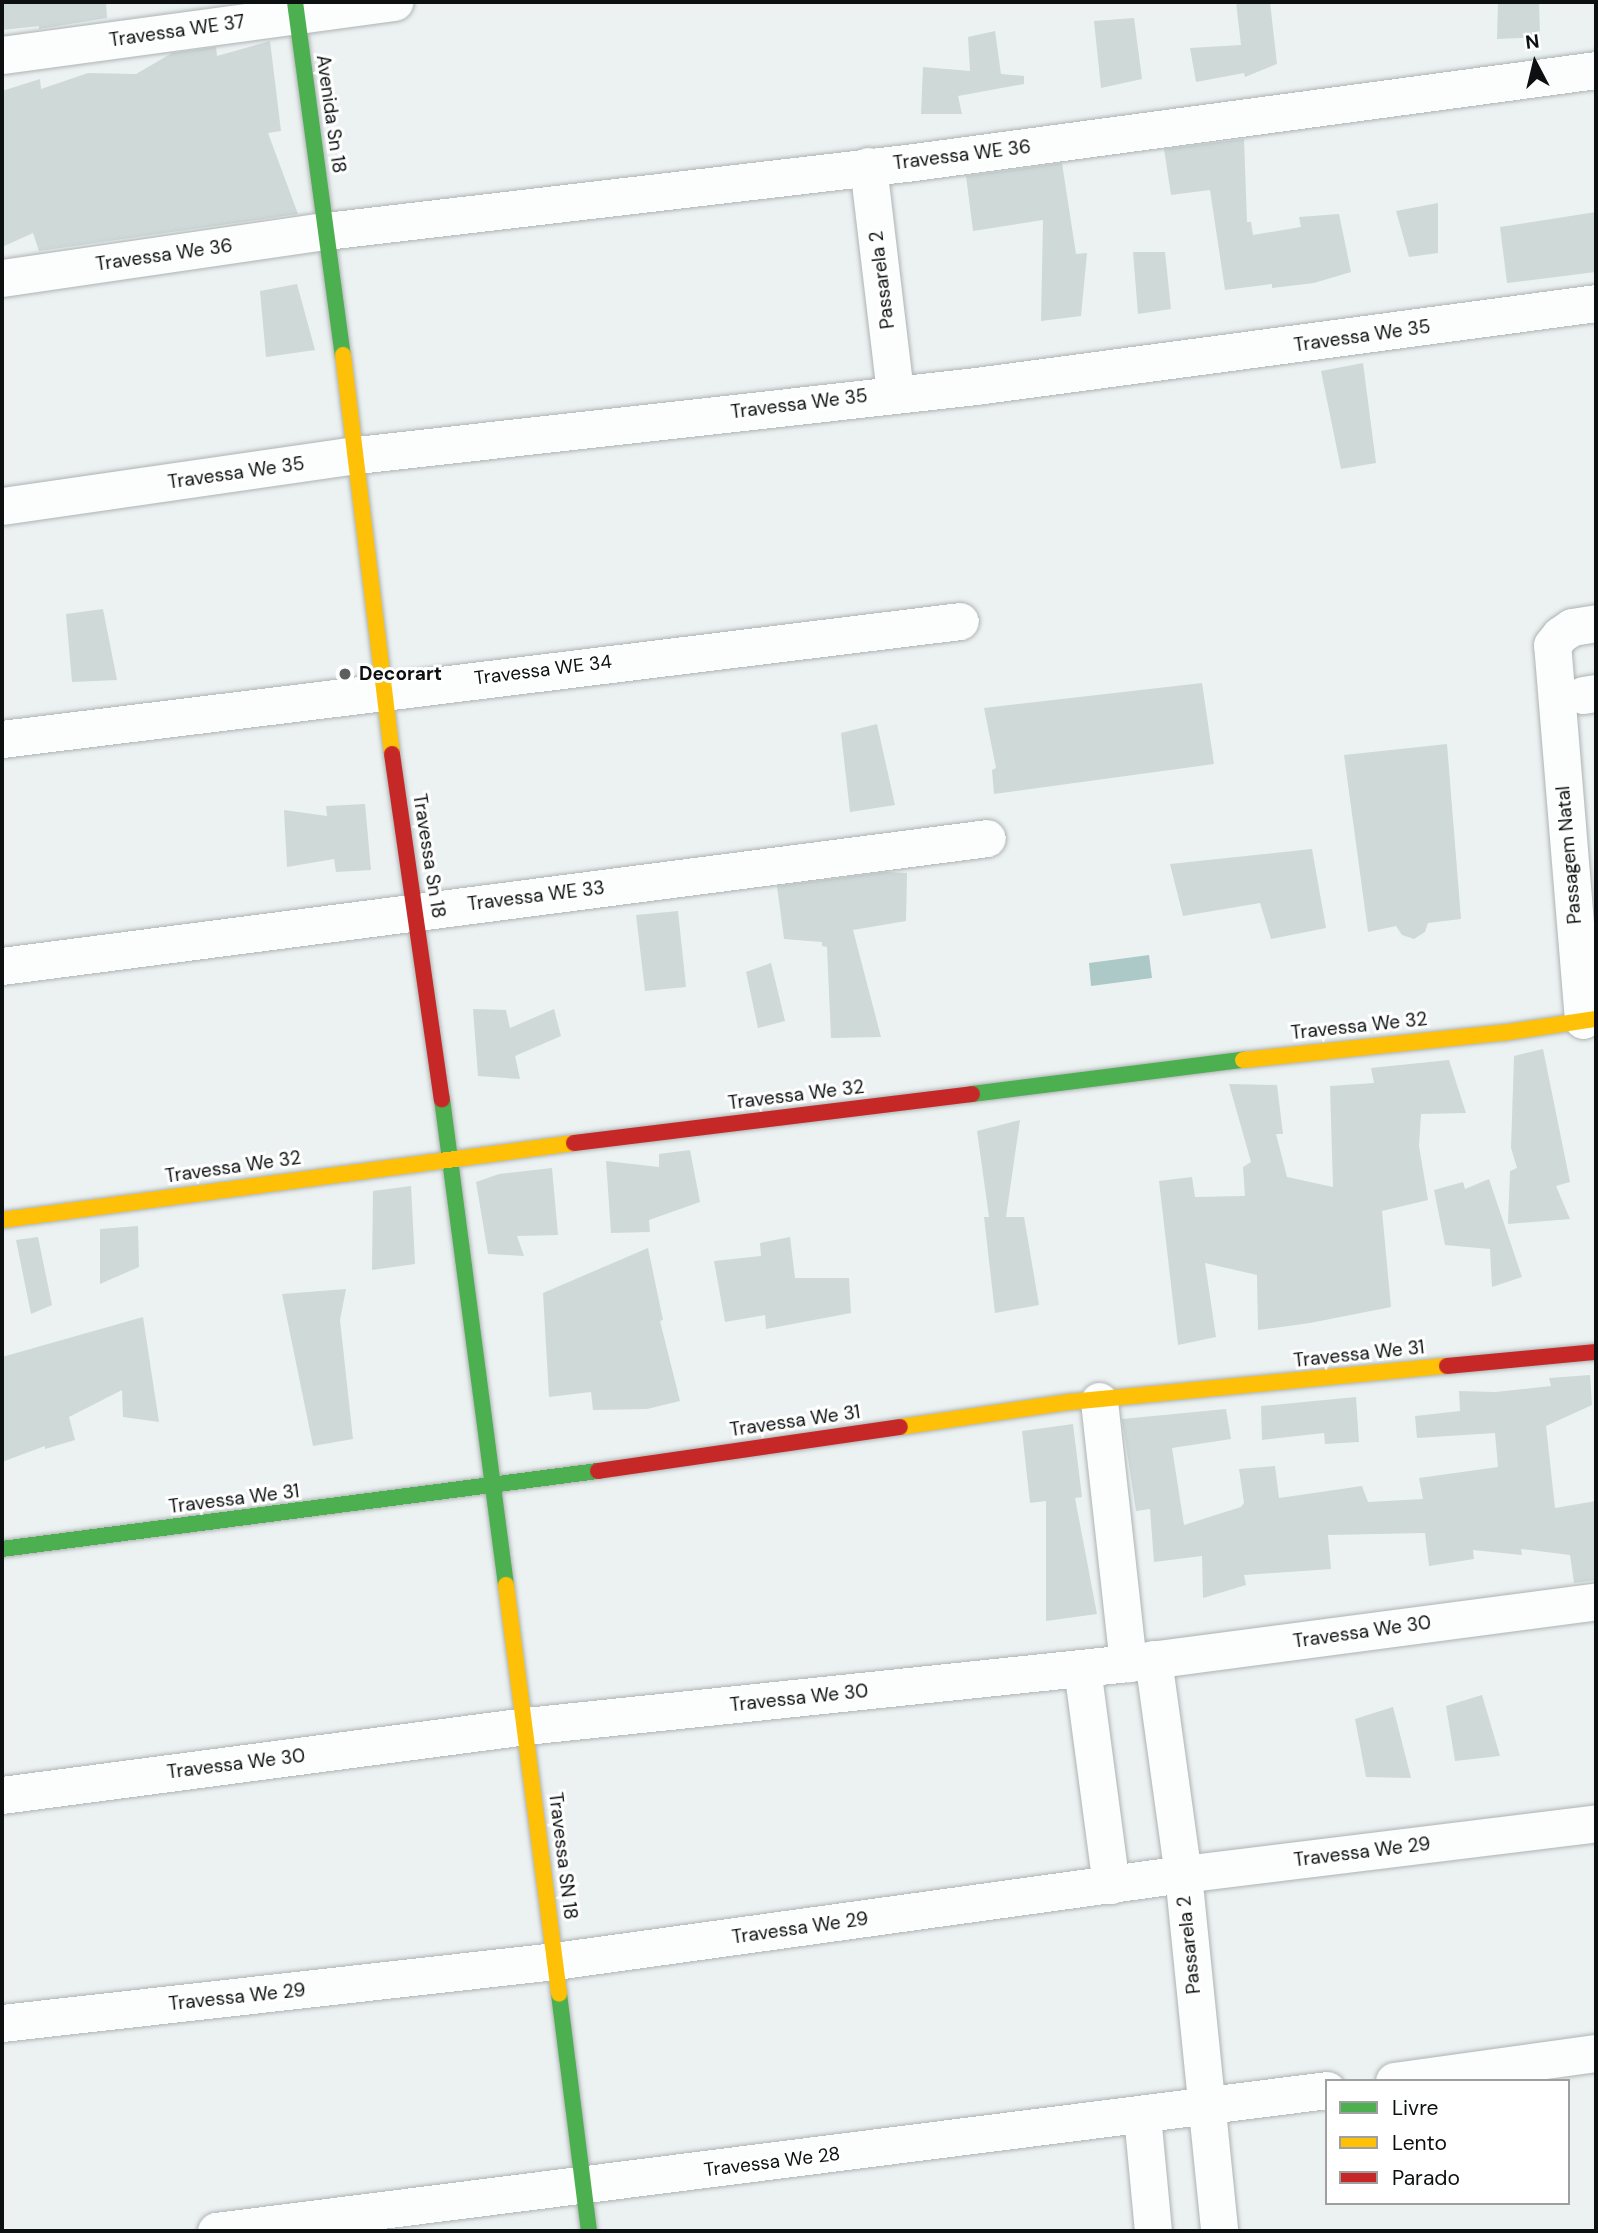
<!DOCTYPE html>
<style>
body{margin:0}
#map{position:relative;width:1598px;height:2233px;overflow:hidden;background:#ecf2f2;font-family:"DM Sans",sans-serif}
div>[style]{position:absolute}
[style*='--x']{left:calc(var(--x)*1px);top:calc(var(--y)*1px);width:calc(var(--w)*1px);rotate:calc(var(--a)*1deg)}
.water>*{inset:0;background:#acc8c7}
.building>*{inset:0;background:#ced9d8}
.roads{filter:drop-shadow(0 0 2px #aeb3b3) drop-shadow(0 0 2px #aeb3b3)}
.street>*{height:37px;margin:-18.5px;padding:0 18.5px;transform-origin:18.5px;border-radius:18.5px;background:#fcfdfd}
.fast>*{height:16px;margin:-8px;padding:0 8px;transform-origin:8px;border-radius:8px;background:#4caf50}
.slow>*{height:16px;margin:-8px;padding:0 8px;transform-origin:8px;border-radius:8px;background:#ffc107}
.jam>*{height:16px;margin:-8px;padding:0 8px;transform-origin:8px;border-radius:8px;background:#c62828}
.dots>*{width:19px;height:19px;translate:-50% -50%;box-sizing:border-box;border:4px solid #fff;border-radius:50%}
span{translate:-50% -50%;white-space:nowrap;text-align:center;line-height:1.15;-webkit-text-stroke:6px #fff;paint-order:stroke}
.street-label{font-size:19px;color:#0d1010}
.poi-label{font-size:19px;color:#0d1010;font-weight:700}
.left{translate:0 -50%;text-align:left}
.frame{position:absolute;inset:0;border:4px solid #0d1010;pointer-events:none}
.legend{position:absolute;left:1325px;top:2079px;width:245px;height:126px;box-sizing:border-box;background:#fff;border:2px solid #9e9f9f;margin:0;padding:9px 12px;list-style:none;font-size:21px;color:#0d1010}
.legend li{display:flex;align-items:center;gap:14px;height:35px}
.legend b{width:35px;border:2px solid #9e9f9f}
.north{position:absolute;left:1500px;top:28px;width:70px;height:70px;-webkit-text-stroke:5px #fff;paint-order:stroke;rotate:353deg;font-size:19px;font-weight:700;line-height:28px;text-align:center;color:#0d1010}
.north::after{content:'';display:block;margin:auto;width:24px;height:32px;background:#0d1010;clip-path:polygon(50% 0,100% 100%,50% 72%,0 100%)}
</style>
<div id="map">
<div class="water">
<i style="clip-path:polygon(1149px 955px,1152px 978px,1091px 986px,1089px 963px)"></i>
</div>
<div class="building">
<i style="clip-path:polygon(2px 2px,106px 2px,107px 18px,39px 29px,39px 26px,2px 30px)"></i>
<i style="clip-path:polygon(1236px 2px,1270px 2px,1277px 64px,1245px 77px,1244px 73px,1196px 82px,1190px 48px,1241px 45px)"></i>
<i style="clip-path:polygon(1498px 2px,1539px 2px,1540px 37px,1497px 39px)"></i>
<i style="clip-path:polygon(1134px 18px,1142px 79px,1101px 88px,1094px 21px)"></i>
<i style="clip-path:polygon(995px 31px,1001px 74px,1024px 76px,1024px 84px,958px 96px,962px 114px,921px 114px,923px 67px,970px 71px,968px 37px)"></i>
<i style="clip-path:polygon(270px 41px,281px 131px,268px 133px,298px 214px,39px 251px,33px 233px,2px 247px,2px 91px,40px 79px,41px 89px,88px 73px,136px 74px,172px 53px,216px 47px,217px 56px)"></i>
<i style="clip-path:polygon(1244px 139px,1247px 222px,1251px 222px,1253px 235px,1301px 227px,1299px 217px,1339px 214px,1351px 272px,1314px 283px,1272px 288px,1272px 284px,1225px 290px,1210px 190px,1171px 195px,1164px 149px)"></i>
<i style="clip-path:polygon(1062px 163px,1076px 254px,1087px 253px,1081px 316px,1041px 321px,1043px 220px,973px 231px,966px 176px)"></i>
<i style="clip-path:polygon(1438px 203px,1438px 253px,1409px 257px,1396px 211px)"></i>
<i style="clip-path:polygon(1596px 212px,1596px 272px,1507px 283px,1500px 227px)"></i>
<i style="clip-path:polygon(1133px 252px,1165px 252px,1171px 309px,1138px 314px)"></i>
<i style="clip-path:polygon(297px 284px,315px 350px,266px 357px,260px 291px)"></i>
<i style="clip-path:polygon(1363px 363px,1376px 463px,1341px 469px,1321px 371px)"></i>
<i style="clip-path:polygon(103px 609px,117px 680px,72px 682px,66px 614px)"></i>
<i style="clip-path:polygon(1202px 683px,1214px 764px,994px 794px,992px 770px,996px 768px,984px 708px)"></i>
<i style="clip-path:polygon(877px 724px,895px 805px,850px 812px,841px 733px)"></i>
<i style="clip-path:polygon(1447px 744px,1461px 919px,1428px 923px,1425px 932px,1414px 939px,1402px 935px,1396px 926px,1368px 932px,1344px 755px)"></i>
<i style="clip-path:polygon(365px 804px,371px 870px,336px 872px,334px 859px,287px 867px,284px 810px,327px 816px,326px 806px)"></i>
<i style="clip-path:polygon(1312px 849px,1326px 928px,1271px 939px,1260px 903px,1183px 916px,1170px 864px)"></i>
<i style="clip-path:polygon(886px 872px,907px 873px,906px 921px,853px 930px,881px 1037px,831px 1038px,827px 947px,822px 946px,822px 942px,784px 939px,777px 886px)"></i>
<i style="clip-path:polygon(678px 911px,686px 987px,645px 991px,636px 915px)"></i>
<i style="clip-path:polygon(771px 963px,785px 1021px,758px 1028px,746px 972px)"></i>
<i style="clip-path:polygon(473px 1009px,506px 1010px,510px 1028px,554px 1009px,561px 1036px,515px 1056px,520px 1079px,478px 1076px)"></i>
<i style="clip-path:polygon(1543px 1049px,1570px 1182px,1556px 1186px,1570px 1219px,1508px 1224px,1510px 1171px,1517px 1168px,1511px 1148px,1514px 1056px)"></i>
<i style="clip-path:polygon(1449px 1060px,1466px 1113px,1421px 1114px,1419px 1146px,1428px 1200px,1382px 1211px,1391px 1307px,1310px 1323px,1258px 1330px,1257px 1275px,1205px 1263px,1216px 1337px,1178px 1345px,1159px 1181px,1192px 1177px,1195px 1197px,1245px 1196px,1243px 1167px,1251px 1162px,1229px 1084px,1277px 1085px,1283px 1134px,1276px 1134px,1287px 1177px,1333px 1187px,1330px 1086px,1374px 1083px,1371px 1068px)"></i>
<i style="clip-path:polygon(1020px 1120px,1006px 1217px,1024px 1217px,1039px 1305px,995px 1313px,984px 1217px,989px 1217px,977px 1131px)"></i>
<i style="clip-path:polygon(690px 1150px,700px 1202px,649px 1220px,650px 1232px,611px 1233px,606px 1161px,659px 1167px,659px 1154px)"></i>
<i style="clip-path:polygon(552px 1168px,558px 1235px,517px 1236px,524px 1256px,488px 1254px,476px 1182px,499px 1174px)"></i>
<i style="clip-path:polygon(1489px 1179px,1522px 1277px,1492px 1287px,1490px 1249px,1445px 1245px,1434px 1190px,1463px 1182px,1465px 1189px)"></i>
<i style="clip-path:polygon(411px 1186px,415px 1264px,372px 1270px,373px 1191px)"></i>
<i style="clip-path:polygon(138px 1226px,139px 1267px,100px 1284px,100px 1229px)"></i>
<i style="clip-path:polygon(38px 1237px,52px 1305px,31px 1314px,16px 1240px)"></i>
<i style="clip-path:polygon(790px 1237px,795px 1278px,849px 1278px,851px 1313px,766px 1329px,765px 1315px,725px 1322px,714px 1261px,761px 1256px,760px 1243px)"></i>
<i style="clip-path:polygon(648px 1248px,663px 1320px,660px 1321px,680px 1401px,647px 1409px,593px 1410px,591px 1392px,549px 1397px,543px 1293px)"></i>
<i style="clip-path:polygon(346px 1289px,340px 1320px,353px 1439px,313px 1446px,282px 1294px)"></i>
<i style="clip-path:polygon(143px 1317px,159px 1422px,123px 1417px,122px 1390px,69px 1417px,75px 1440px,45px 1449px,45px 1446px,2px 1462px,2px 1357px)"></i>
<i style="clip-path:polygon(1590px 1375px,1592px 1405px,1546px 1426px,1555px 1508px,1596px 1501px,1596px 1580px,1574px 1583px,1570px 1555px,1521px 1549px,1522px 1555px,1473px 1550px,1474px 1559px,1429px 1566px,1425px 1533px,1328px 1535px,1331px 1569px,1244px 1575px,1246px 1585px,1203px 1598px,1202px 1556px,1154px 1562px,1150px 1509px,1136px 1511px,1122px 1419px,1226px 1409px,1231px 1439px,1172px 1448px,1184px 1525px,1241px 1507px,1244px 1503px,1239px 1469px,1275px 1466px,1279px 1498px,1362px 1486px,1368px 1502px,1423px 1499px,1419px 1478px,1498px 1467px,1495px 1433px,1417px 1438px,1415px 1416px,1460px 1411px,1459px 1391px,1495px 1392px,1551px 1386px,1549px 1378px)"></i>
<i style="clip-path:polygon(1356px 1397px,1359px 1442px,1325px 1444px,1324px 1433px,1262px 1440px,1261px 1406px)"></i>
<i style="clip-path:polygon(1073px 1424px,1082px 1497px,1075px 1498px,1097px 1614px,1046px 1621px,1046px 1501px,1030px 1503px,1022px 1431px)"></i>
<i style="clip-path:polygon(1482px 1695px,1500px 1756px,1455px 1761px,1446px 1706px)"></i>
<i style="clip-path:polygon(1393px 1707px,1411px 1778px,1366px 1777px,1355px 1719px)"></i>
</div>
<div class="roads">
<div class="street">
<i style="--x:2;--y:55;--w:396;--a:-7.7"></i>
<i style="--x:868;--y:166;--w:229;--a:83.2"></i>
<i style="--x:2;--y:278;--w:327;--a:-8.3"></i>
<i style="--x:326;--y:231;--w:592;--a:-6.69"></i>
<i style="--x:914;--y:162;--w:688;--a:-7.68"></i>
<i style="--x:2;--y:506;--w:359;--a:-8.2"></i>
<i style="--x:357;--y:455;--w:623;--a:-6.36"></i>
<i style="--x:976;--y:386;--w:626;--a:-7.62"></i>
<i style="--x:1583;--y:695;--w:13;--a:-9"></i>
<i style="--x:2;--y:739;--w:965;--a:-7.02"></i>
<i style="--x:2;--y:966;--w:993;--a:-7.4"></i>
<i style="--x:1583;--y:1020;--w:376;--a:-94.7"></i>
<i style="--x:1552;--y:645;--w:13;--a:-51"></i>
<i style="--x:1560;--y:635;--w:14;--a:-34"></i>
<i style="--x:1572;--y:627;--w:24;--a:-9"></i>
<i style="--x:1099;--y:1401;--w:264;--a:83.7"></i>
<i style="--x:1153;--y:1659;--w:217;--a:82.1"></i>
<i style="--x:1183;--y:1874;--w:359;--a:84.2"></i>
<i style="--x:1082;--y:1668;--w:219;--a:82.4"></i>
<i style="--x:2;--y:1795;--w:529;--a:-7.5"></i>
<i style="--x:526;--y:1726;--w:605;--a:-5.97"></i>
<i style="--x:1128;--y:1663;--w:472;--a:-7.5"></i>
<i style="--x:2;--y:2023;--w:556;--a:-6.4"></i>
<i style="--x:555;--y:1961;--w:634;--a:-7.89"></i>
<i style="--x:1183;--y:1874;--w:416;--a:-7"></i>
<i style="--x:1394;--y:2081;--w:204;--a:-7.9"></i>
<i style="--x:1142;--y:2115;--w:117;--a:84.6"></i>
<i style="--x:216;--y:2231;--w:1120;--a:-7.23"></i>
</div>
<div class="fast">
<i style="--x:295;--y:2;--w:356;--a:82.3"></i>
<i style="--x:972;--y:1094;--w:273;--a:-7.2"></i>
<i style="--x:442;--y:1099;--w:490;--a:82.5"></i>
<i style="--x:2;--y:1549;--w:601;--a:-7.46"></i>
<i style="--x:559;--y:1994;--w:239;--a:82.8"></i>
</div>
<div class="slow">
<i style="--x:343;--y:355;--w:402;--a:83"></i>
<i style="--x:1243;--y:1060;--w:260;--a:-6"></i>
<i style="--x:1502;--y:1033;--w:95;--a:-8.5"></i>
<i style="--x:2;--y:1220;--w:577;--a:-7.67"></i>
<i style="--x:900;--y:1427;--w:172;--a:-8.4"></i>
<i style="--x:1070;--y:1402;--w:379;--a:-5.5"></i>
<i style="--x:506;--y:1585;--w:412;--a:82.6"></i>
</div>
<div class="jam">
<i style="--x:392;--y:754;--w:349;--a:81.8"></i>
<i style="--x:574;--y:1143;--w:401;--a:-7"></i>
<i style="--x:1447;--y:1366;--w:150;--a:-5.4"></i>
<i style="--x:598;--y:1471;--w:305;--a:-8.3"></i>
</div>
</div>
<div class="dots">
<i style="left:345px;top:674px;background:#5b5f5f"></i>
</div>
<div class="street-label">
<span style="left:177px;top:31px;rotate:-8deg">Travessa WE 37</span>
<span style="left:331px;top:114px;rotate:82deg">Avenida Sn 18</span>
<span style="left:962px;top:155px;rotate:-7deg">Travessa WE 36</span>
<span style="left:164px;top:255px;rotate:-8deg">Travessa We 36</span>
<span style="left:882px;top:280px;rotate:-97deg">Passarela 2</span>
<span style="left:1362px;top:336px;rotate:-8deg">Travessa We 35</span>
<span style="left:799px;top:404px;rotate:-7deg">Travessa We 35</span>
<span style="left:236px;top:473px;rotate:-8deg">Travessa We 35</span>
<span style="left:543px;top:670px;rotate:-7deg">Travessa WE 34</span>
<span style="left:1569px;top:855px;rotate:-95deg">Passagem Natal</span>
<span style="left:429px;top:856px;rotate:81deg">Travessa Sn 18</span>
<span style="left:536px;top:896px;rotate:-7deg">Travessa WE 33</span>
<span style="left:1359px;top:1026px;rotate:-6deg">Travessa We 32</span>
<span style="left:796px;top:1095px;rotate:-7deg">Travessa We 32</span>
<span style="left:233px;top:1167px;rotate:-8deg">Travessa We 32</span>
<span style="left:1359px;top:1354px;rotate:-6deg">Travessa We 31</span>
<span style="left:795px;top:1421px;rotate:-8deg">Travessa We 31</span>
<span style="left:234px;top:1499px;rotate:-7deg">Travessa We 31</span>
<span style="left:1362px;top:1632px;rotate:-8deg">Travessa We 30</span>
<span style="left:799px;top:1698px;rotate:-6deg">Travessa We 30</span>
<span style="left:236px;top:1764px;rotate:-7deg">Travessa We 30</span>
<span style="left:1362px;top:1852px;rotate:-7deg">Travessa We 29</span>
<span style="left:563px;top:1856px;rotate:83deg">Travessa SN 18</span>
<span style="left:800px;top:1928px;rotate:-8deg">Travessa We 29</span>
<span style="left:1189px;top:1945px;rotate:-96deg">Passarela 2</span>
<span style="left:237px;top:1997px;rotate:-6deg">Travessa We 29</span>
<span style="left:772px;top:2162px;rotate:-7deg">Travessa We 28</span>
</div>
<div class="poi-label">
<span class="left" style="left:359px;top:674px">Decorart</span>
</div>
<div class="frame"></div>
<ul class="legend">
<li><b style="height:9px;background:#4caf50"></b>Livre</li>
<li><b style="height:9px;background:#ffc107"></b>Lento</li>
<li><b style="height:9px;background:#c62828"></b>Parado</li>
</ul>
<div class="north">N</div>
</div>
